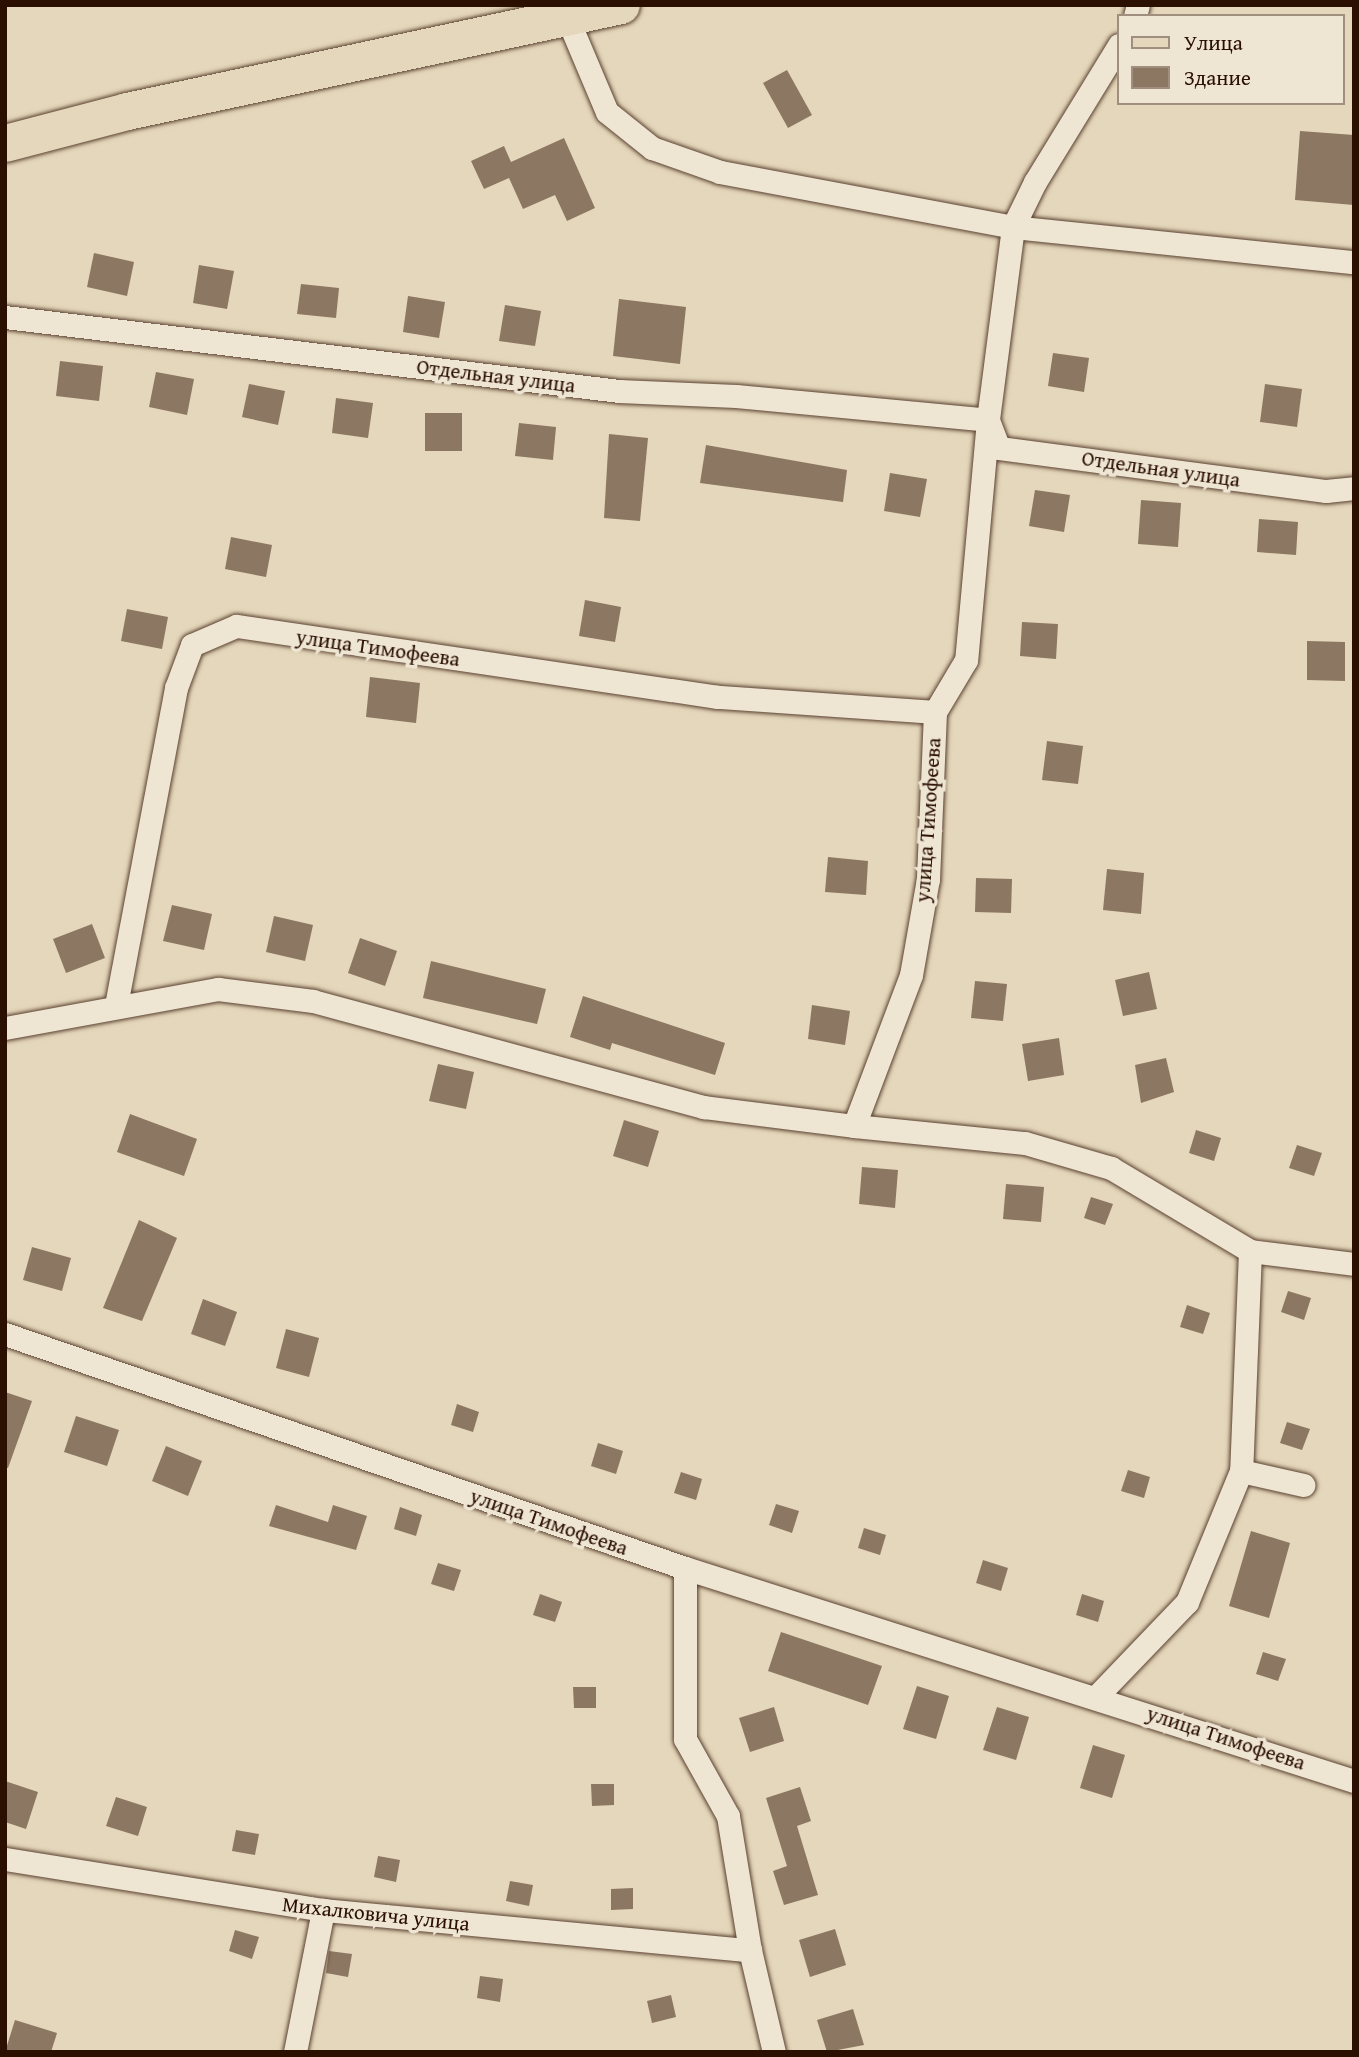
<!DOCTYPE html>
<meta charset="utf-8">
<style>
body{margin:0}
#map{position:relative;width:1359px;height:2057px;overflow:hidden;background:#e5d7bb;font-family:"Gentium Book Plus",serif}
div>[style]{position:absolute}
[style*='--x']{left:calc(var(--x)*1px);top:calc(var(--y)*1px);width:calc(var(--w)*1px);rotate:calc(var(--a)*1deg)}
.building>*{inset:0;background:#8c7762}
.roads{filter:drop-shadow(0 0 2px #5a4130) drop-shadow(0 0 2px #5a4130)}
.minor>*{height:23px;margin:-11.5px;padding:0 11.5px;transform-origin:11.5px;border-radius:11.5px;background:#eee5d3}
.primary>*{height:37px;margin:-18.5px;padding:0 18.5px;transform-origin:18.5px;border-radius:18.5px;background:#e5d7bb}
span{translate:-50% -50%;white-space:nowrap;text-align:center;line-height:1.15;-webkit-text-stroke:7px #eee5d3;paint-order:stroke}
.street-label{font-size:21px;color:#2b0f01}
.frame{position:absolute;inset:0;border:7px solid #2b0f01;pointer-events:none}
.legend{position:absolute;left:1117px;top:14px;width:228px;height:91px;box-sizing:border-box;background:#eee5d3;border:2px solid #a08f7f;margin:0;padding:9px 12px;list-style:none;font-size:21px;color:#2b0f01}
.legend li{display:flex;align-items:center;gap:14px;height:35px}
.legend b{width:35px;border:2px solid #a08f7f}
</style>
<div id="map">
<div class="building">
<i style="clip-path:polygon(787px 70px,812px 115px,788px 128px,763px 83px)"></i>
<i style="clip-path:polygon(1300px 131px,1354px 135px,1354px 205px,1295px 200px)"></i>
<i style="clip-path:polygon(564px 138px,595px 208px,567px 221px,555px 195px,523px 209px,509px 178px,484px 189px,471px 161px,504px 146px,511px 162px)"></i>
<i style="clip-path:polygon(94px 253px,134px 262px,127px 296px,87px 287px)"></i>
<i style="clip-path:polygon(199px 265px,234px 271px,227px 309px,193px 303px)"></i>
<i style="clip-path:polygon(301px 284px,339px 288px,336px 318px,297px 314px)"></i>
<i style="clip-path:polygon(408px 296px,445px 302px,439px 338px,403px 332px)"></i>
<i style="clip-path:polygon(619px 299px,686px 307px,680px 364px,613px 356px)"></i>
<i style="clip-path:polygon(505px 305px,541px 311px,535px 346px,499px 341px)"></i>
<i style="clip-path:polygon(1053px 353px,1089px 358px,1084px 392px,1048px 386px)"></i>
<i style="clip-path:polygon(60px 361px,103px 366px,99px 401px,56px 396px)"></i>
<i style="clip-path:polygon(156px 372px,194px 379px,187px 415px,149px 407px)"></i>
<i style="clip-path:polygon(249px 384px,285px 391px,278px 425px,242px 417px)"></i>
<i style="clip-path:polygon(1265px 384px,1302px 389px,1297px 427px,1260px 422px)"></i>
<i style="clip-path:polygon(336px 398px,373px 403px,368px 438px,332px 433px)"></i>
<i style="clip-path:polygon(425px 413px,462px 413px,462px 451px,425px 451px)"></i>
<i style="clip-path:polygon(519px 423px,556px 427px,553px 460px,515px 456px)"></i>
<i style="clip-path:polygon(609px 434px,648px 438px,640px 521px,604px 518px)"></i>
<i style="clip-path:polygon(706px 445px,847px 470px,843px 502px,700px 483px)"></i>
<i style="clip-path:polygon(890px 473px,927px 479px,920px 517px,884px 511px)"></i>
<i style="clip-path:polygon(1035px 490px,1070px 495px,1064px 532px,1029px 526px)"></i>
<i style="clip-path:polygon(1141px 500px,1181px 503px,1178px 547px,1138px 544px)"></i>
<i style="clip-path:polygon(1259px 519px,1298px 522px,1296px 555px,1257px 552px)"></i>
<i style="clip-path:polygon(231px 537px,272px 545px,266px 577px,225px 569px)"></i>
<i style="clip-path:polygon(585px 600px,621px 607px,615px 642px,579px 636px)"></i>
<i style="clip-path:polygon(127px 609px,168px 617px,162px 649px,121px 641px)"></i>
<i style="clip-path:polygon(1022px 622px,1058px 624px,1056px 659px,1020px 656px)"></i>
<i style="clip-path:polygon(1307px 641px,1345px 642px,1345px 681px,1307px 680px)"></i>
<i style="clip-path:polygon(370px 677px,420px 683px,416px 723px,366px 717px)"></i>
<i style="clip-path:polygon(1047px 741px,1083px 746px,1078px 784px,1042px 780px)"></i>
<i style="clip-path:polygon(828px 857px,868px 861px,866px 895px,825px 892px)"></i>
<i style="clip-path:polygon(1107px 869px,1144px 873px,1141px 914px,1103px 910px)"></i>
<i style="clip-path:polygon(976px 878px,1012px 879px,1011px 913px,975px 912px)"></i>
<i style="clip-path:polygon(172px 905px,212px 914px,204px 950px,163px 941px)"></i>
<i style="clip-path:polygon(274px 916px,313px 925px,305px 961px,266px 952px)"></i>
<i style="clip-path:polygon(92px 924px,105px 958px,66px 973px,53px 939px)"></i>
<i style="clip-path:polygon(360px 938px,397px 951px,385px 986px,348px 973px)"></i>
<i style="clip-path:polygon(431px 961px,546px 989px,537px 1024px,423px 998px)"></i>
<i style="clip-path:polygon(1149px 972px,1157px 1009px,1123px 1016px,1115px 980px)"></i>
<i style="clip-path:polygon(975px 981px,1007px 984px,1003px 1021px,971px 1018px)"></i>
<i style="clip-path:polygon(583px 996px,725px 1043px,715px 1075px,612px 1043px,610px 1050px,570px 1037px)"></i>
<i style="clip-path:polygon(812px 1005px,850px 1011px,845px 1045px,808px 1039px)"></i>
<i style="clip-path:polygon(1059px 1038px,1064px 1075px,1028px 1081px,1022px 1044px)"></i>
<i style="clip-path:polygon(1166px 1058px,1174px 1092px,1141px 1103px,1135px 1065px)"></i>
<i style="clip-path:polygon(438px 1064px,474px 1072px,466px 1109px,429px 1101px)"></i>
<i style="clip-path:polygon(130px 1114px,197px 1139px,184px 1176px,117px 1152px)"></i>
<i style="clip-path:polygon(624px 1120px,659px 1131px,648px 1167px,613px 1156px)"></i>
<i style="clip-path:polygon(1196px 1130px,1221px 1138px,1214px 1161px,1189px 1153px)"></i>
<i style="clip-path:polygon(1297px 1145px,1322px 1153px,1314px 1176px,1289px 1168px)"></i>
<i style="clip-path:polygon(862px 1167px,898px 1170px,895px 1208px,859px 1204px)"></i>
<i style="clip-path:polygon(1006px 1184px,1044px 1187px,1041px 1222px,1003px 1219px)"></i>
<i style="clip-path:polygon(1091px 1197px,1113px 1204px,1105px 1225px,1084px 1218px)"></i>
<i style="clip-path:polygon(139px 1220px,177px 1238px,142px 1321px,103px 1308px)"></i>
<i style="clip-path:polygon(32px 1247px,71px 1258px,62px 1291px,23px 1280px)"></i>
<i style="clip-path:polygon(1288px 1291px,1311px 1298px,1304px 1320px,1281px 1312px)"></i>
<i style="clip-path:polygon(203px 1299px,237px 1312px,225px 1346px,191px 1334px)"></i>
<i style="clip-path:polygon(1187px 1305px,1210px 1313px,1203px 1334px,1180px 1327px)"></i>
<i style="clip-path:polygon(286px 1329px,319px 1338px,309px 1377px,276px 1368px)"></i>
<i style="clip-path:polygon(5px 1392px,32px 1401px,8px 1468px,5px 1467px)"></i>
<i style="clip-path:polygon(457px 1404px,479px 1412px,473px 1432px,451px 1425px)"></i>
<i style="clip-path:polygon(76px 1416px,119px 1430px,107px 1466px,64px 1452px)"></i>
<i style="clip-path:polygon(1287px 1422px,1310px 1429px,1302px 1450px,1280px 1443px)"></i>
<i style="clip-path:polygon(598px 1443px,623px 1451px,616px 1474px,591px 1466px)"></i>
<i style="clip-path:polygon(166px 1446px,202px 1461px,188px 1496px,152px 1481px)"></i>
<i style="clip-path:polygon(1128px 1470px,1150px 1477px,1144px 1498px,1121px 1491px)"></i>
<i style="clip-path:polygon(681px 1472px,702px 1479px,696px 1500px,674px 1493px)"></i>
<i style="clip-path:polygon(776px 1504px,799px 1511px,792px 1533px,769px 1525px)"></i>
<i style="clip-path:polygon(276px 1505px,328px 1522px,333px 1505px,367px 1516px,356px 1550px,269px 1526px)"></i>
<i style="clip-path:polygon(400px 1507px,422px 1515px,416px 1536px,394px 1529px)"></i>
<i style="clip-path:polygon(864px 1528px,886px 1535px,880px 1555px,858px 1548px)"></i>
<i style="clip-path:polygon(1251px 1531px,1290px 1543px,1269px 1618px,1229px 1606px)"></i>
<i style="clip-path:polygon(983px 1560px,1008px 1568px,1001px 1591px,976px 1583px)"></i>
<i style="clip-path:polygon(438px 1563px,461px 1570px,454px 1591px,431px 1584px)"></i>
<i style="clip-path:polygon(540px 1594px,562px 1602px,555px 1622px,533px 1615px)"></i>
<i style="clip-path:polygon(1082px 1594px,1104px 1601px,1098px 1622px,1076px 1615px)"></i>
<i style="clip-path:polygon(781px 1632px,882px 1666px,868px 1705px,768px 1671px)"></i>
<i style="clip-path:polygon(1263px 1652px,1286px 1659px,1278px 1681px,1256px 1674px)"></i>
<i style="clip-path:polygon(917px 1686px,949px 1696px,936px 1739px,903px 1729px)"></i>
<i style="clip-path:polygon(573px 1687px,596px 1687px,596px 1708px,574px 1708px)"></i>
<i style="clip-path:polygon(774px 1707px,784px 1741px,750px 1752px,739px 1718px)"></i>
<i style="clip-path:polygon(997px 1707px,1029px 1717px,1016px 1760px,983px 1750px)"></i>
<i style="clip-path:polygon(1093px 1745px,1125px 1755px,1112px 1798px,1080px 1788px)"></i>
<i style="clip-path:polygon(5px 1781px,38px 1792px,26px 1829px,5px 1822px)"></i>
<i style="clip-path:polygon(591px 1784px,614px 1784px,614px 1805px,592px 1806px)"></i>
<i style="clip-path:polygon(800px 1787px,811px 1821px,797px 1826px,818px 1895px,784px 1905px,773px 1871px,787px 1866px,766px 1798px)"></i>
<i style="clip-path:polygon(116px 1797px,147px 1807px,138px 1836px,106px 1826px)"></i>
<i style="clip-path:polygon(236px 1830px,259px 1834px,255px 1855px,232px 1851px)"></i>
<i style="clip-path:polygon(378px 1856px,400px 1860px,396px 1882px,374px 1877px)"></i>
<i style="clip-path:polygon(510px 1881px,533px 1885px,529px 1906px,506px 1901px)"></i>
<i style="clip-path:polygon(633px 1888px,633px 1909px,611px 1910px,611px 1889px)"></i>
<i style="clip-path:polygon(835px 1929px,846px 1965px,810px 1977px,799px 1940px)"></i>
<i style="clip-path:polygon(235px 1930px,259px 1937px,252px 1959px,229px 1951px)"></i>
<i style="clip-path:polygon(329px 1951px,352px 1954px,348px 1977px,326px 1973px)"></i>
<i style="clip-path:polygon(480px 1976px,503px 1979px,500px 2002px,477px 1998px)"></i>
<i style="clip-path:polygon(671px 1995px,676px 2017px,652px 2023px,647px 2001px)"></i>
<i style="clip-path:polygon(853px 2009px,864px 2045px,827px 2052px,817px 2020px)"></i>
<i style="clip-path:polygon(15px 2020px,57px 2033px,51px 2052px,5px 2052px)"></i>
</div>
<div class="roads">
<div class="minor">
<i style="--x:566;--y:15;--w:105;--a:67.1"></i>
<i style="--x:607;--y:112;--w:58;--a:38.7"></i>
<i style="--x:652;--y:148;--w:72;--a:19.4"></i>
<i style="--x:720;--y:172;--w:298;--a:10.6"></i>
<i style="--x:1013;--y:227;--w:343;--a:5.9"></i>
<i style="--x:1135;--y:16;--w:11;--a:-75"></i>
<i style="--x:1119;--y:45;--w:161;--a:121.5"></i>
<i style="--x:1035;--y:182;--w:50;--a:116.1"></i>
<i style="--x:1013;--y:227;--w:195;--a:97.4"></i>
<i style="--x:988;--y:420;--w:30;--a:69"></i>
<i style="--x:999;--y:448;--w:330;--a:7.5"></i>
<i style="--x:1326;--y:491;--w:28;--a:-6"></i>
<i style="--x:5;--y:317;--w:618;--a:6.87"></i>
<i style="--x:619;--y:391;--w:117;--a:2.4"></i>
<i style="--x:736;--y:396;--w:253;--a:5.4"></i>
<i style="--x:988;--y:420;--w:241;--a:95.2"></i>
<i style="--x:966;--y:660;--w:61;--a:120.8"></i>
<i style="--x:5;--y:1028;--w:217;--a:-10.4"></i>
<i style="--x:218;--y:989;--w:96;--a:7.2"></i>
<i style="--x:313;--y:1001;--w:405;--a:15.2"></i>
<i style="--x:704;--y:1107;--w:151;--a:7.2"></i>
<i style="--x:854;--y:1126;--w:161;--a:-69.3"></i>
<i style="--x:911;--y:975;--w:97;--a:-80"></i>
<i style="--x:928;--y:879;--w:167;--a:-87.6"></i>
<i style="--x:935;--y:712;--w:218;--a:-176"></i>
<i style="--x:718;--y:697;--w:487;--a:-171.6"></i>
<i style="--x:236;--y:626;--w:48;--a:156.6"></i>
<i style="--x:192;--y:645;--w:46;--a:110.4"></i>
<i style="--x:176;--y:688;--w:324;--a:100.7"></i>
<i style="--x:854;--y:1126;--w:172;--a:5.7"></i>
<i style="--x:1025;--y:1143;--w:90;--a:16.2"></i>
<i style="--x:1111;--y:1168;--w:162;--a:30.8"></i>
<i style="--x:1250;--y:1251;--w:220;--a:92.3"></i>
<i style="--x:1241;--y:1471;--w:142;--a:112.4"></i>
<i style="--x:1187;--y:1602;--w:130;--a:133.8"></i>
<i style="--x:1250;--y:1251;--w:105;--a:7.1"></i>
<i style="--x:5;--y:1334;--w:719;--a:18.99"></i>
<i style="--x:685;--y:1568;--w:702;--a:17.66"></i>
<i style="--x:1241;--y:1471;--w:64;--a:12.7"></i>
<i style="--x:685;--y:1568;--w:171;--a:90"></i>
<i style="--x:685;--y:1739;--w:88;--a:60.8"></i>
<i style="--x:728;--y:1816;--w:136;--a:80.7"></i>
<i style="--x:750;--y:1950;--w:105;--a:76.8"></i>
<i style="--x:5;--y:1859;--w:322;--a:9.1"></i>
<i style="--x:323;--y:1910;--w:429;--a:5.4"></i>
<i style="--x:295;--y:2052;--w:145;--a:-78.8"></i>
</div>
<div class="primary">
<i style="--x:5;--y:143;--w:126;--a:-14.7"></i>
<i style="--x:127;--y:111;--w:505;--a:-12.11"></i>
</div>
</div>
<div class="street-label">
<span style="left:496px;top:376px;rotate:7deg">Отдельная улица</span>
<span style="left:1161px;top:469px;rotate:8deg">Отдельная улица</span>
<span style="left:378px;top:648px;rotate:8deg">улица Тимофеева</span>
<span style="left:928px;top:820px;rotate:-86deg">улица Тимофеева</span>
<span style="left:549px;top:1522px;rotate:19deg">улица Тимофеева</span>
<span style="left:1226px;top:1738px;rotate:18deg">улица Тимофеева</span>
<span style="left:376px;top:1914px;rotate:6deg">Михалковича улица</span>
</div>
<div class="frame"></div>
<ul class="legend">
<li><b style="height:9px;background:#e5d7bb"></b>Улица</li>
<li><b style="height:19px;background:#8c7762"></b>Здание</li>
</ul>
</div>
